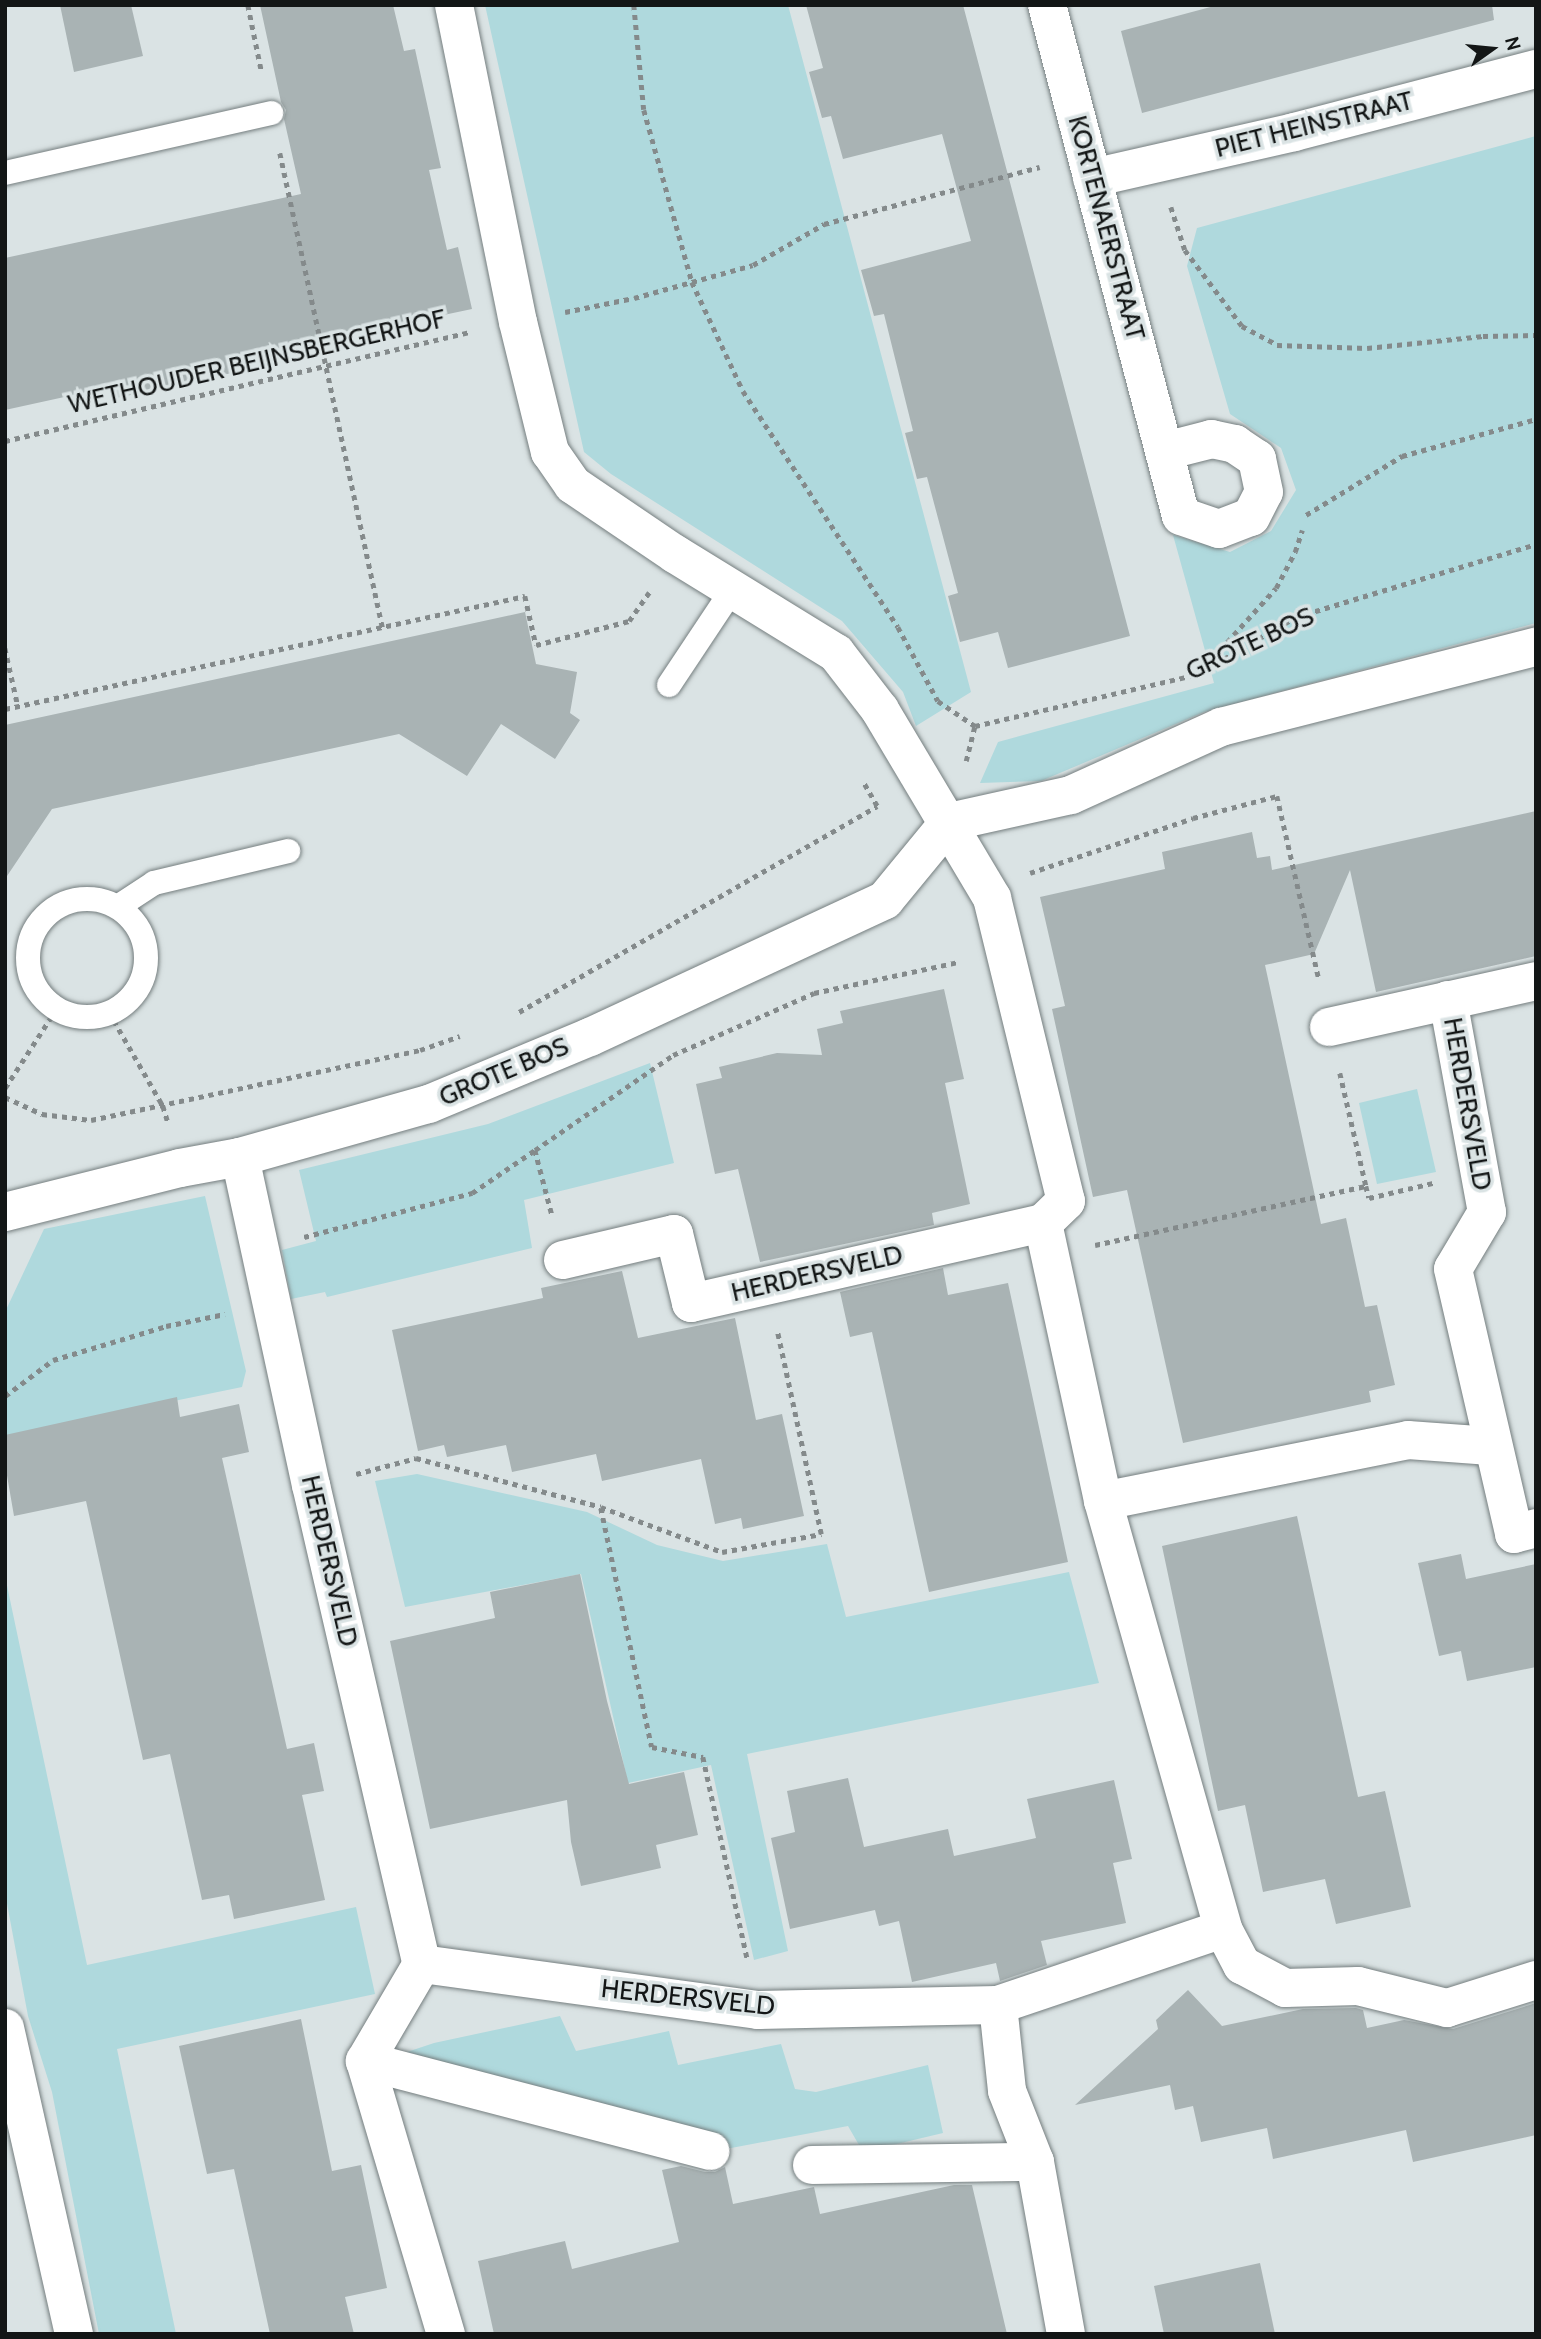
<!DOCTYPE html>
<style>
body{margin:0}
#map{position:relative;width:1541px;height:2339px;overflow:hidden;background:#dae3e4;font-family:Cabin,sans-serif}
div>[style]{position:absolute}
[style*='--x']{left:calc(var(--x)*1px);top:calc(var(--y)*1px);width:calc(var(--w)*1px);rotate:calc(var(--a)*1deg)}
.green>*{inset:0;background:#afd9dd}
.building>*{inset:0;background:#a9b3b4}
.path>*{height:4.5px;margin-top:-2.25px;transform-origin:0;background:repeating-linear-gradient(90deg,#848a8b 0 5px,transparent 0 10px)}
.roads{filter:drop-shadow(0 0 2px #757e7f) drop-shadow(0 0 2px #757e7f)}
.service>*{height:24px;margin:-12px;padding:0 12px;transform-origin:12px;border-radius:12px;background:#fff}
.service>.ring{margin:-12px;padding:0;box-sizing:content-box;background:none;border:24px solid #fff;border-radius:50%}
.minor>*{height:38px;margin:-19px;padding:0 19px;transform-origin:19px;border-radius:19px;background:#fff}
.tertiary>*{height:38px;margin:-19px;padding:0 19px;transform-origin:19px;border-radius:19px;background:#fff}
span{translate:-50% -50%;white-space:nowrap;text-align:center;line-height:1.15;-webkit-text-stroke:7px #dae3e4;paint-order:stroke}
.street-label{font-size:26px;color:#131616}
.frame{position:absolute;inset:0;border:7px solid #131616;pointer-events:none}
.north{position:absolute;left:1457px;top:14px;width:70px;height:70px;-webkit-text-stroke:5px #dae3e4;paint-order:stroke;rotate:75deg;font-size:19px;font-weight:700;line-height:28px;text-align:center;color:#131616}
.north::after{content:'';display:block;margin:auto;width:24px;height:32px;background:#131616;clip-path:polygon(50% 0,100% 100%,50% 72%,0 100%)}
</style>
<div id="map">
<div class="green">
<i style="clip-path:polygon(485px 5px,788px 5px,971px 692px,916px 726px,903px 692px,842px 621px,611px 474px,584px 452px)"></i>
<i style="clip-path:polygon(1536px 136px,1536px 623px,1204px 712px,1041px 781px,980px 783px,998px 742px,1214px 683px,1173px 535px,1230px 552px,1271px 531px,1296px 490px,1281px 448px,1230px 414px,1187px 266px,1197px 228px)"></i>
<i style="clip-path:polygon(650px 1063px,674px 1163px,524px 1200px,532px 1248px,327px 1297px,325px 1292px,291px 1299px,282px 1250px,316px 1241px,299px 1170px,488px 1124px)"></i>
<i style="clip-path:polygon(1417px 1089px,1436px 1172px,1377px 1184px,1359px 1103px)"></i>
<i style="clip-path:polygon(205px 1196px,246px 1371px,242px 1387px,140px 1408px,5px 1454px,5px 1312px,44px 1229px)"></i>
<i style="clip-path:polygon(417px 1474px,587px 1512px,657px 1545px,723px 1561px,827px 1544px,846px 1617px,1069px 1572px,1099px 1683px,747px 1754px,788px 1951px,754px 1960px,711px 1765px,628px 1783px,581px 1574px,405px 1607px,375px 1481px)"></i>
<i style="clip-path:polygon(5px 1576px,87px 1965px,356px 1907px,375px 1994px,117px 2049px,176px 2334px,99px 2334px,52px 2092px,28px 2016px,5px 1893px)"></i>
<i style="clip-path:polygon(560px 2016px,576px 2051px,669px 2031px,678px 2065px,781px 2044px,795px 2089px,816px 2092px,928px 2065px,943px 2133px,863px 2152px,848px 2126px,726px 2149px,410px 2071px,407px 2052px,434px 2043px)"></i>
</div>
<div class="building">
<i style="clip-path:polygon(60px 5px,131px 5px,143px 56px,74px 72px)"></i>
<i style="clip-path:polygon(260px 5px,393px 5px,404px 51px,415px 49px,441px 168px,429px 170px,447px 250px,458px 247px,472px 309px,311px 343px,314px 355px,112px 399px,110px 387px,5px 410px,5px 258px,301px 194px,284px 119px,286px 110px,281px 102px)"></i>
<i style="clip-path:polygon(806px 5px,963px 5px,1130px 636px,1008px 668px,998px 632px,960px 642px,948px 596px,958px 593px,927px 477px,917px 479px,905px 433px,913px 431px,884px 314px,874px 316px,861px 270px,971px 241px,942px 134px,843px 159px,831px 116px,822px 118px,809px 72px,823px 68px)"></i>
<i style="clip-path:polygon(1218px 5px,1492px 5px,1494px 20px,1142px 113px,1121px 31px)"></i>
<i style="clip-path:polygon(525px 612px,536px 664px,577px 672px,570px 713px,580px 720px,555px 759px,501px 724px,467px 776px,399px 734px,52px 809px,5px 879px,5px 725px)"></i>
<i style="clip-path:polygon(1536px 811px,1536px 956px,1376px 992px,1350px 870px,1314px 954px,1265px 965px,1321px 1224px,1346px 1218px,1365px 1307px,1377px 1305px,1395px 1385px,1369px 1391px,1371px 1402px,1183px 1443px,1127px 1190px,1093px 1197px,1052px 1009px,1065px 1006px,1040px 897px,1165px 869px,1162px 852px,1252px 832px,1257px 858px,1270px 856px,1272px 870px)"></i>
<i style="clip-path:polygon(944px 989px,964px 1079px,945px 1083px,970px 1204px,932px 1213px,934px 1225px,760px 1262px,738px 1169px,715px 1174px,696px 1084px,722px 1078px,719px 1067px,777px 1053px,822px 1055px,817px 1029px,843px 1023px,840px 1011px)"></i>
<i style="clip-path:polygon(943px 1268px,948px 1295px,1008px 1283px,1068px 1562px,929px 1592px,872px 1332px,850px 1337px,840px 1292px)"></i>
<i style="clip-path:polygon(622px 1271px,638px 1338px,735px 1318px,756px 1420px,782px 1414px,804px 1516px,743px 1529px,741px 1518px,715px 1524px,701px 1459px,602px 1481px,596px 1454px,512px 1472px,506px 1445px,447px 1457px,444px 1445px,418px 1451px,392px 1330px,543px 1298px,541px 1288px)"></i>
<i style="clip-path:polygon(177px 1397px,180px 1417px,239px 1404px,249px 1452px,222px 1458px,287px 1749px,314px 1743px,324px 1791px,302px 1795px,325px 1900px,234px 1919px,229px 1895px,202px 1900px,170px 1754px,143px 1760px,86px 1501px,14px 1516px,5px 1464px,5px 1435px)"></i>
<i style="clip-path:polygon(1297px 1516px,1358px 1797px,1385px 1791px,1411px 1907px,1336px 1924px,1325px 1879px,1263px 1892px,1245px 1805px,1218px 1811px,1162px 1546px)"></i>
<i style="clip-path:polygon(1461px 1554px,1466px 1579px,1536px 1564px,1536px 1667px,1467px 1681px,1461px 1651px,1439px 1656px,1418px 1563px)"></i>
<i style="clip-path:polygon(580px 1574px,607px 1701px,629px 1784px,684px 1772px,698px 1835px,656px 1845px,661px 1868px,581px 1886px,571px 1842px,567px 1800px,430px 1829px,390px 1641px,495px 1618px,490px 1592px)"></i>
<i style="clip-path:polygon(848px 1778px,864px 1847px,948px 1829px,954px 1856px,1036px 1838px,1027px 1799px,1114px 1780px,1132px 1859px,1113px 1863px,1126px 1923px,1041px 1941px,1047px 1965px,1000px 1981px,996px 1963px,912px 1982px,899px 1921px,879px 1926px,875px 1910px,790px 1929px,771px 1838px,795px 1832px,787px 1791px)"></i>
<i style="clip-path:polygon(1188px 1990px,1222px 2026px,1303px 2009px,1356px 2008px,1363px 2010px,1367px 2028px,1404px 2020px,1453px 2029px,1536px 2003px,1536px 2135px,1413px 2162px,1406px 2130px,1273px 2159px,1267px 2128px,1201px 2142px,1193px 2106px,1175px 2110px,1170px 2085px,1075px 2105px,1158px 2029px,1156px 2020px)"></i>
<i style="clip-path:polygon(301px 2019px,332px 2171px,361px 2165px,387px 2288px,345px 2297px,354px 2334px,270px 2334px,234px 2169px,207px 2174px,179px 2046px)"></i>
<i style="clip-path:polygon(681px 2166px,705px 2172px,715px 2172px,725px 2167px,733px 2204px,814px 2187px,820px 2214px,954px 2185px,972px 2185px,1007px 2334px,494px 2334px,478px 2261px,565px 2241px,572px 2269px,679px 2242px,662px 2170px)"></i>
<i style="clip-path:polygon(1260px 2263px,1275px 2334px,1164px 2334px,1154px 2286px)"></i>
</div>
<div class="path">
<i style="--x:248;--y:5;--w:69;--a:78.4"></i>
<i style="--x:634;--y:5;--w:105;--a:84.6"></i>
<i style="--x:644;--y:110;--w:179;--a:74.4"></i>
<i style="--x:692;--y:282;--w:120;--a:64.9"></i>
<i style="--x:743;--y:391;--w:282;--a:56.7"></i>
<i style="--x:898;--y:627;--w:84;--a:61.6"></i>
<i style="--x:938;--y:701;--w:45;--a:34"></i>
<i style="--x:280;--y:153;--w:487;--a:77.8"></i>
<i style="--x:1171;--y:207;--w:45;--a:72"></i>
<i style="--x:1185;--y:250;--w:95;--a:53.1"></i>
<i style="--x:1242;--y:326;--w:40;--a:28"></i>
<i style="--x:1277;--y:345;--w:90;--a:1.9"></i>
<i style="--x:1367;--y:348;--w:117;--a:-5.9"></i>
<i style="--x:1483;--y:336;--w:53;--a:-1.1"></i>
<i style="--x:565;--y:312;--w:70;--a:-11.5"></i>
<i style="--x:634;--y:298;--w:123;--a:-15.5"></i>
<i style="--x:753;--y:265;--w:82;--a:-30"></i>
<i style="--x:824;--y:224;--w:223;--a:-14.8"></i>
<i style="--x:5;--y:441;--w:479;--a:-13.2"></i>
<i style="--x:1306;--y:515;--w:113;--a:-31.6"></i>
<i style="--x:1402;--y:456;--w:139;--a:-15.4"></i>
<i style="--x:5;--y:648;--w:59;--a:77.4"></i>
<i style="--x:1200;--y:672;--w:113;--a:-47.9"></i>
<i style="--x:1276;--y:588;--w:41;--a:-62.2"></i>
<i style="--x:1295;--y:552;--w:23;--a:-72"></i>
<i style="--x:5;--y:709;--w:532;--a:-12.26"></i>
<i style="--x:525;--y:596;--w:50;--a:77.3"></i>
<i style="--x:536;--y:645;--w:96;--a:-14.5"></i>
<i style="--x:629;--y:621;--w:35;--a:-55"></i>
<i style="--x:966;--y:761;--w:36;--a:-76"></i>
<i style="--x:975;--y:726;--w:229;--a:-13.1"></i>
<i style="--x:1198;--y:674;--w:113;--a:-30.2"></i>
<i style="--x:1296;--y:617;--w:251;--a:-16.9"></i>
<i style="--x:1030;--y:873;--w:172;--a:-18.6"></i>
<i style="--x:1193;--y:818;--w:87;--a:-14.7"></i>
<i style="--x:1277;--y:796;--w:188;--a:77.1"></i>
<i style="--x:109;--y:1012;--w:108;--a:60.1"></i>
<i style="--x:163;--y:1106;--w:17;--a:73"></i>
<i style="--x:519;--y:1012;--w:413;--a:-29.9"></i>
<i style="--x:877;--y:806;--w:28;--a:-120"></i>
<i style="--x:1340;--y:1073;--w:116;--a:77"></i>
<i style="--x:5;--y:1088;--w:92;--a:-57"></i>
<i style="--x:5;--y:1097;--w:41;--a:24.7"></i>
<i style="--x:42;--y:1114;--w:49;--a:7"></i>
<i style="--x:91;--y:1120;--w:336;--a:-12"></i>
<i style="--x:420;--y:1050;--w:42;--a:-19.3"></i>
<i style="--x:535;--y:1150;--w:168;--a:-34.5"></i>
<i style="--x:673;--y:1055;--w:154;--a:-23.7"></i>
<i style="--x:814;--y:993;--w:147;--a:-12.1"></i>
<i style="--x:304;--y:1237;--w:174;--a:-14.7"></i>
<i style="--x:472;--y:1193;--w:76;--a:-34.3"></i>
<i style="--x:535;--y:1150;--w:67;--a:75.3"></i>
<i style="--x:1095;--y:1245;--w:277;--a:-12.3"></i>
<i style="--x:1366;--y:1186;--w:12;--a:76"></i>
<i style="--x:1369;--y:1198;--w:66;--a:-13.2"></i>
<i style="--x:5;--y:1396;--w:60;--a:-36.9"></i>
<i style="--x:53;--y:1360;--w:118;--a:-16.7"></i>
<i style="--x:166;--y:1326;--w:60;--a:-11.5"></i>
<i style="--x:356;--y:1474;--w:62;--a:-14.9"></i>
<i style="--x:416;--y:1458;--w:191;--a:14.8"></i>
<i style="--x:601;--y:1507;--w:129;--a:20.4"></i>
<i style="--x:722;--y:1552;--w:101;--a:-10.3"></i>
<i style="--x:821;--y:1534;--w:208;--a:-102.2"></i>
<i style="--x:601;--y:1508;--w:244;--a:78"></i>
<i style="--x:652;--y:1747;--w:52;--a:11.1"></i>
<i style="--x:703;--y:1757;--w:209;--a:77.6"></i>
</div>
<div class="roads">
<div class="service">
<i style="--x:5;--y:173;--w:273;--a:-12.7"></i>
<i style="--x:669;--y:685;--w:114;--a:-56.4"></i>
<i class="ring" style="left:28px;top:899px;width:94px;height:94px"></i>
<i style="--x:119;--y:906;--w:42;--a:-33.3"></i>
<i style="--x:154;--y:883;--w:138;--a:-13.4"></i>
</div>
<div class="minor">
<i style="--x:454;--y:5;--w:323;--a:78.6"></i>
<i style="--x:518;--y:322;--w:134;--a:76.2"></i>
<i style="--x:550;--y:452;--w:40;--a:55.1"></i>
<i style="--x:573;--y:485;--w:123;--a:34.1"></i>
<i style="--x:675;--y:554;--w:189;--a:31.6"></i>
<i style="--x:836;--y:653;--w:72;--a:52.3"></i>
<i style="--x:880;--y:710;--w:219;--a:59.2"></i>
<i style="--x:992;--y:898;--w:312;--a:76.3"></i>
<i style="--x:1066;--y:1201;--w:32;--a:136"></i>
<i style="--x:1043;--y:1223;--w:361;--a:167.2"></i>
<i style="--x:691;--y:1303;--w:71;--a:-103.8"></i>
<i style="--x:674;--y:1234;--w:114;--a:166.8"></i>
<i style="--x:1047;--y:5;--w:528;--a:75.31"></i>
<i style="--x:1181;--y:516;--w:40;--a:18.9"></i>
<i style="--x:1219;--y:529;--w:34;--a:-21"></i>
<i style="--x:1251;--y:517;--w:28;--a:-63"></i>
<i style="--x:1264;--y:492;--w:34;--a:-102"></i>
<i style="--x:1257;--y:459;--w:27;--a:-146"></i>
<i style="--x:1235;--y:444;--w:24;--a:-168"></i>
<i style="--x:1212;--y:439;--w:49;--a:165.7"></i>
<i style="--x:1092;--y:178;--w:207;--a:-12.8"></i>
<i style="--x:1294;--y:132;--w:250;--a:-14.6"></i>
<i style="--x:1448;--y:1000;--w:216;--a:79.6"></i>
<i style="--x:1487;--y:1212;--w:66;--a:120.8"></i>
<i style="--x:1453;--y:1269;--w:272;--a:77"></i>
<i style="--x:1514;--y:1534;--w:23;--a:-15"></i>
<i style="--x:1329;--y:1027;--w:212;--a:-12.5"></i>
<i style="--x:240;--y:1157;--w:336;--a:77.8"></i>
<i style="--x:311;--y:1485;--w:492;--a:77"></i>
<i style="--x:422;--y:1964;--w:113;--a:120.4"></i>
<i style="--x:365;--y:2061;--w:285;--a:73.5"></i>
<i style="--x:1043;--y:1223;--w:284;--a:77.8"></i>
<i style="--x:1103;--y:1501;--w:445;--a:74.3"></i>
<i style="--x:1223;--y:1929;--w:41;--a:62.2"></i>
<i style="--x:1242;--y:1965;--w:49;--a:28.1"></i>
<i style="--x:1285;--y:1988;--w:73;--a:-1.6"></i>
<i style="--x:1358;--y:1986;--w:92;--a:13.9"></i>
<i style="--x:1447;--y:2008;--w:93;--a:-17.5"></i>
<i style="--x:1103;--y:1501;--w:311;--a:-11.3"></i>
<i style="--x:1408;--y:1440;--w:83;--a:4.1"></i>
<i style="--x:422;--y:1964;--w:339;--a:7.8"></i>
<i style="--x:758;--y:2010;--w:240;--a:-1.2"></i>
<i style="--x:998;--y:2005;--w:237;--a:-18.7"></i>
<i style="--x:998;--y:2005;--w:86;--a:84"></i>
<i style="--x:1007;--y:2091;--w:76;--a:68.5"></i>
<i style="--x:1035;--y:2162;--w:175;--a:79.8"></i>
<i style="--x:365;--y:2061;--w:357;--a:14.6"></i>
<i style="--x:812;--y:2165;--w:223;--a:-0.8"></i>
</div>
<div class="tertiary">
<i style="--x:5;--y:1212;--w:180;--a:-14.1"></i>
<i style="--x:180;--y:1168;--w:61;--a:-10.4"></i>
<i style="--x:240;--y:1157;--w:196;--a:-15.7"></i>
<i style="--x:429;--y:1104;--w:174;--a:-22.6"></i>
<i style="--x:590;--y:1037;--w:325;--a:-24.9"></i>
<i style="--x:885;--y:900;--w:101;--a:-50.6"></i>
<i style="--x:949;--y:822;--w:125;--a:-12.5"></i>
<i style="--x:1071;--y:795;--w:165;--a:-24.4"></i>
<i style="--x:1221;--y:727;--w:325;--a:-14.3"></i>
<i style="--x:5;--y:2028;--w:314;--a:77.3"></i>
</div>
</div>
<div class="street-label">
<span style="left:1314px;top:125px;rotate:-14deg">PIET HEINSTRAAT</span>
<span style="left:1106px;top:228px;rotate:75deg">KORTENAERSTRAAT</span>
<span style="left:257px;top:362px;rotate:-13deg">WETHOUDER BEIJNSBERGERHOF</span>
<span style="left:1250px;top:644px;rotate:-25deg">GROTE BOS</span>
<span style="left:504px;top:1072px;rotate:-23deg">GROTE BOS</span>
<span style="left:1467px;top:1104px;rotate:80deg">HERDERSVELD</span>
<span style="left:817px;top:1274px;rotate:-13deg">HERDERSVELD</span>
<span style="left:329px;top:1561px;rotate:77deg">HERDERSVELD</span>
<span style="left:688px;top:1998px;rotate:6deg">HERDERSVELD</span>
</div>
<div class="frame"></div>
<div class="north">N</div>
</div>
